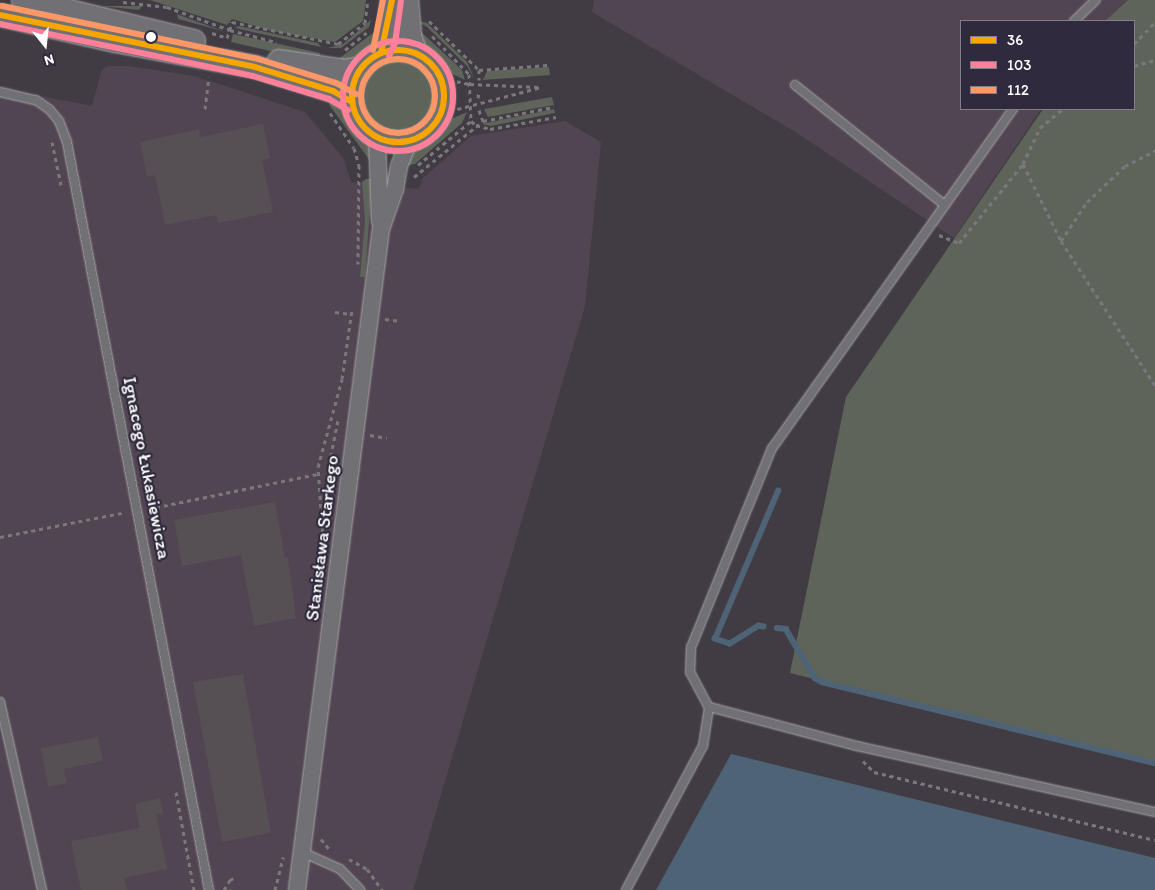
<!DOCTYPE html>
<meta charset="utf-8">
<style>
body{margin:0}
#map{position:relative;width:1155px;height:890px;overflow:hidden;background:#413c44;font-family:Itim,sans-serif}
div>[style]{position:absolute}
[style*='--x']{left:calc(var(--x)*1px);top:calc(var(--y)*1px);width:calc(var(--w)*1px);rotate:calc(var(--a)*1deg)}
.built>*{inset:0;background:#514551}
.green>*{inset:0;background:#5e645a}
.round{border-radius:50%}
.water>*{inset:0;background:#4f6376}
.stream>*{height:5.5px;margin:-2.75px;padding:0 2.75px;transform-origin:2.75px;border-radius:2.75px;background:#4f6376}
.building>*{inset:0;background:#564f54}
.path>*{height:3px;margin-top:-1.5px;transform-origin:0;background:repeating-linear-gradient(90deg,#7a787d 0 4px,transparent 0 8px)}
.roads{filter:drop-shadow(0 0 1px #aaa7ab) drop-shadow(0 0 1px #aaa7ab)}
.lane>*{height:8px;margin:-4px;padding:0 4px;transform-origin:4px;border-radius:4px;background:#717074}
.street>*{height:16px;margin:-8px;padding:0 8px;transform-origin:8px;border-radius:8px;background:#717074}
.secondary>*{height:22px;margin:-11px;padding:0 11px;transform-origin:11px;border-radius:11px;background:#717074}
.secondary>.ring{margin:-11px;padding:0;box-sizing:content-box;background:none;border:22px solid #717074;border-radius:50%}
.bus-1>*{height:6px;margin:-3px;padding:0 3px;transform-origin:3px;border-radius:3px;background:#f7a600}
.bus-1>.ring{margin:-3px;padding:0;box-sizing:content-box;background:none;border:6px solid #f7a600;border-radius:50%}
.bus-2>*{height:6px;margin:-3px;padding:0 3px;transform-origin:3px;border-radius:3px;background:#ff8098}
.bus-2>.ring{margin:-3px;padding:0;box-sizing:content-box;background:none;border:6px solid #ff8098;border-radius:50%}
.bus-3>*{height:6px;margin:-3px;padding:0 3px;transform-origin:3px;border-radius:3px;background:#fc9868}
.bus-3>.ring{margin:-3px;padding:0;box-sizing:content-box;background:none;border:6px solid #fc9868;border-radius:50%}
.dots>*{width:14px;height:14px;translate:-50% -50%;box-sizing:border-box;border:2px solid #2f2a3d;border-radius:50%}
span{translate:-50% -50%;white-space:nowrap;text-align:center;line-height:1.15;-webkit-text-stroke:4.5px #2f2a3d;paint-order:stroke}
.street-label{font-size:19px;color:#fff}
.legend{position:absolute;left:960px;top:20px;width:175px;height:90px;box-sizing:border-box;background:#2f2a3d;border:1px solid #827f8b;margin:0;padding:6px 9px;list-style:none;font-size:15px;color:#fff}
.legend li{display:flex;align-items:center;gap:10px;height:25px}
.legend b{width:25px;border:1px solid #827f8b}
.north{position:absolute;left:20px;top:20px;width:50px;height:50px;-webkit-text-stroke:4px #2f2a3d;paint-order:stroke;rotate:164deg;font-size:14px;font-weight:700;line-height:20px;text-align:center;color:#fff}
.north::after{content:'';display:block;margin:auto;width:18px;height:22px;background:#fff;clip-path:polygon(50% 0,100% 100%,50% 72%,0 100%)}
</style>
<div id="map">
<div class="built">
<i style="clip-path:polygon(594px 0,1128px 0,1105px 21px,961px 21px,961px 109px,1041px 109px,954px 238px,797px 133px,592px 12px)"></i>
<i style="clip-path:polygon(108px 66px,129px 66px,194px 76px,305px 112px,343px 158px,351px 182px,419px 189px,423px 178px,471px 136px,565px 121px,601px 142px,585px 306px,413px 890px,0 890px,0 88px,92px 106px,102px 69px)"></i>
</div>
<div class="green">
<i style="clip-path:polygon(150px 0,366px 0,363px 21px,335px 42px,272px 31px,232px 19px,227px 25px)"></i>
<i style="clip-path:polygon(1128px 0,1155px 0,1155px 763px,790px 673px,846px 397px,1043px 109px,1134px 109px,1134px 21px,1105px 21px)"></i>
<i style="clip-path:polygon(101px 6px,142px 6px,139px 10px)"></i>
<i style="clip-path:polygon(177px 14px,198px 22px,226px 32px,178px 19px)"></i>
<i style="clip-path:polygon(371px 20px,369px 27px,341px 48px,328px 48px,343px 44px)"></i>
<i style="clip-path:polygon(415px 20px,427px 23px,467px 62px,475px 80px,467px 66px,427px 27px)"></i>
<i style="clip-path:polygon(238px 26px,318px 43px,321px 47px,235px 28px)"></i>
<i style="clip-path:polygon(377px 30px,373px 49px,368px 53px,361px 59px,337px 60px)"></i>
<i style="clip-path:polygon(419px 30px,462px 70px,465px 80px,448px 72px,426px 51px)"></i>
<i style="clip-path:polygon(233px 34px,320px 53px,318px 62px,231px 42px)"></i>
<i class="round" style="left:361px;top:60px;width:74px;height:74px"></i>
<i style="clip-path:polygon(549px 67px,550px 75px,483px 80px,487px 71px)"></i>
<i style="clip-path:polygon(552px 97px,554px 105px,488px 117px,484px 109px)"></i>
<i style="clip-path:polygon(329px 99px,344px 108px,369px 145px,371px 162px,330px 106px)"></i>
<i style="clip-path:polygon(554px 109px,555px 113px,491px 126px,481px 124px)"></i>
<i style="clip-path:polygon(467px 112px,462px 123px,415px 164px,404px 166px,413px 152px,449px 120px)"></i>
<i style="clip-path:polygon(366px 179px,372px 179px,365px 277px,360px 277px,365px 221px,362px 182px)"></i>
</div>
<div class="water">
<i style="clip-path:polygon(731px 754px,1155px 858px,1155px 890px,656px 890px)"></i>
</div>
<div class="stream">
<i style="--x:764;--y:627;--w:5;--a:-169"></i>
<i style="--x:759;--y:626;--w:34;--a:148"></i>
<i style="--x:730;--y:644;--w:16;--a:-162"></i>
<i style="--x:715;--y:639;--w:161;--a:-66.9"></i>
<i style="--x:777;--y:628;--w:9;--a:6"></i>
<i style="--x:786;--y:629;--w:57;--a:59.4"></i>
<i style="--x:815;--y:678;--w:8;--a:30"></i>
<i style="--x:822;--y:682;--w:343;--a:13.7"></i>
</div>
<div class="building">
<i style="clip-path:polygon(263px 124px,270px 158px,262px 160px,273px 212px,218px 223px,217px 215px,165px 225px,155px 175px,147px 177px,140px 142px,199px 129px,200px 137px)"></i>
<i style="clip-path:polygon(275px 502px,285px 558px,288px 558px,296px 618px,254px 626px,241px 555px,182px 566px,174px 520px)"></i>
<i style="clip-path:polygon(243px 674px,271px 833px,222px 842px,193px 682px)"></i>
<i style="clip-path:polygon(98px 737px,103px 761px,64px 769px,67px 783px,48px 787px,41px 748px)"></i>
<i style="clip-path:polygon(160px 798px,163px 813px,156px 814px,167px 869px,124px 878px,127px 890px,81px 890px,71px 841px,140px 828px,135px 804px)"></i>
</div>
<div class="path">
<i style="--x:123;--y:2;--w:44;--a:6.5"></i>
<i style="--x:167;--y:7;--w:67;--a:20.1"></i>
<i style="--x:230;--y:30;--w:48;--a:14.6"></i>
<i style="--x:429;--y:21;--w:70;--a:44.4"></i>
<i style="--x:479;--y:70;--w:10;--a:90"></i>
<i style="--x:212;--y:33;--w:16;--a:18"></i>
<i style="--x:227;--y:38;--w:17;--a:-73"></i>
<i style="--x:232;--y:22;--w:108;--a:11.7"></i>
<i style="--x:338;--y:44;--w:34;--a:-38"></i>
<i style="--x:365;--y:23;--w:23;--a:-83"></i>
<i style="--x:432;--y:36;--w:53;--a:45.8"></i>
<i style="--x:469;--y:74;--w:47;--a:87.6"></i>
<i style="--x:471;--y:121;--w:6;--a:39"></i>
<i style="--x:476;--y:125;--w:15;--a:16"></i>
<i style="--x:490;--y:129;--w:67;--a:-10.3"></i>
<i style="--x:1134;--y:44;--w:30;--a:-46"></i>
<i style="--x:345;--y:50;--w:28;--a:-39"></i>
<i style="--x:1134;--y:66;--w:22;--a:-16"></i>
<i style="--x:479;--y:70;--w:69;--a:-4.1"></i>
<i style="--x:441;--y:78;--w:30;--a:12"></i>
<i style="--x:470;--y:84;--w:69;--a:2.5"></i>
<i style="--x:478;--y:98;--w:7;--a:-82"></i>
<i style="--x:205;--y:109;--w:32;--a:-83"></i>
<i style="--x:479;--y:110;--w:12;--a:70"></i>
<i style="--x:330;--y:113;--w:42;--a:55.6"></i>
<i style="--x:354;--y:148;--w:18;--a:74"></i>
<i style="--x:359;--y:165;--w:99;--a:90.6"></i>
<i style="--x:442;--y:113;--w:103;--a:-14.6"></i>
<i style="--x:52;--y:142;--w:44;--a:78.2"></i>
<i style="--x:1023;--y:164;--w:86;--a:63.7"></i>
<i style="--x:1061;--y:241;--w:172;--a:56.9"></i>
<i style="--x:418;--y:165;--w:69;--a:-39.7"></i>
<i style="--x:414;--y:177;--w:89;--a:-39.1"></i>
<i style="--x:483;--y:121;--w:72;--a:-11.2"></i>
<i style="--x:939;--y:235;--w:22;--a:22"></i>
<i style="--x:959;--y:243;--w:102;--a:-51"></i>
<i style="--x:1023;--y:164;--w:40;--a:-65"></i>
<i style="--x:1040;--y:128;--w:30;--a:-40"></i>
<i style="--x:1061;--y:241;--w:47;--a:-56.3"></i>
<i style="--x:1087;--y:202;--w:52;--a:-43.5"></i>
<i style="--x:1125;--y:166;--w:34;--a:-27"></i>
<i style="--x:335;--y:312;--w:16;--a:7"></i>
<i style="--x:385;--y:319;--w:16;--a:7"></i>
<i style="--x:370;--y:435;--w:17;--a:10"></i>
<i style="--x:326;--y:506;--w:42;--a:-85.9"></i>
<i style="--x:329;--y:464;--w:45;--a:-78.4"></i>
<i style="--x:148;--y:509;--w:173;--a:-11.7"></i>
<i style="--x:0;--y:537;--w:128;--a:-11.2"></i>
<i style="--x:323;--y:539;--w:72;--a:-94"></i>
<i style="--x:318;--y:467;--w:91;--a:-74.7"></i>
<i style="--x:342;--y:379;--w:70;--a:-81.8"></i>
<i style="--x:863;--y:761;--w:16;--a:45"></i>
<i style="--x:874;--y:772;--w:289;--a:13.6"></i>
<i style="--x:176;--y:792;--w:100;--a:79.6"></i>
<i style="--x:321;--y:839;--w:14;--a:51"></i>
<i style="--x:349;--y:859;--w:21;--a:29"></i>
<i style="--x:367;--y:869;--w:26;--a:54"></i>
<i style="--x:224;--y:890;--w:12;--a:-59"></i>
<i style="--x:230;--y:880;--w:7;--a:-27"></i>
<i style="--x:230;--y:890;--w:1;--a:-90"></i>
<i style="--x:275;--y:890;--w:34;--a:-76"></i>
</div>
<div class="roads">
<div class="lane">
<i style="--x:1074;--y:21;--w:30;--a:-44"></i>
<i style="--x:795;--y:85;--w:192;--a:38.7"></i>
<i style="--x:945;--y:205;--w:118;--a:-54.7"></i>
<i style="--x:0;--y:92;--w:37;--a:13"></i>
<i style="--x:36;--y:100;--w:16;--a:35"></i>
<i style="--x:49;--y:109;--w:16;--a:50"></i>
<i style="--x:59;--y:121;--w:22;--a:69"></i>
<i style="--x:67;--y:142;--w:761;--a:79.25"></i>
<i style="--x:945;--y:205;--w:298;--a:125.4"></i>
<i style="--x:772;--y:448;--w:215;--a:112.1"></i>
<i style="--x:691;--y:647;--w:25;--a:92"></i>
<i style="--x:690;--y:672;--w:40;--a:62"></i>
<i style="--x:709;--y:707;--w:153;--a:14.8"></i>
<i style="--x:857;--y:746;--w:305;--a:12.5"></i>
<i style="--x:0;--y:702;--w:193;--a:77.4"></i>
<i style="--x:304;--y:853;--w:39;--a:24"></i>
<i style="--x:340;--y:869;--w:29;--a:46"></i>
<i style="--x:626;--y:890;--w:163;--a:-61.9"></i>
<i style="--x:703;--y:746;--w:39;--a:-81"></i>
</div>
<div class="street">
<i style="--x:377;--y:137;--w:84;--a:88"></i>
<i style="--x:297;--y:890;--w:666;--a:-82.76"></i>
<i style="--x:381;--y:229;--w:42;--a:-70.7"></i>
<i style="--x:395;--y:189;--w:23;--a:-80"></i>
<i style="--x:399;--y:166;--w:27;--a:-68"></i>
</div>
<div class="secondary">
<i style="--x:23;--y:0;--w:176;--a:13.5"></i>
<i style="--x:407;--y:0;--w:37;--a:85"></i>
<i style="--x:410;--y:37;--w:17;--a:69"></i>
<i style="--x:0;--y:15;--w:118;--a:12.7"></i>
<i style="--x:115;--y:41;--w:142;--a:10.5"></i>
<i style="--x:255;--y:67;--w:82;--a:17.1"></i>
<i style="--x:333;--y:91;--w:22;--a:30"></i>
<i class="ring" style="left:352px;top:50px;width:70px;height:70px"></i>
<i style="--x:381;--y:53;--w:13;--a:-67"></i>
<i style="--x:386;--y:41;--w:41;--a:-81.7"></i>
<i style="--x:279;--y:61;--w:66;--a:8.7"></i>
<i style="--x:344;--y:71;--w:18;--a:-9"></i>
</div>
</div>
<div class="bus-1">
<i style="--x:0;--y:15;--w:260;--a:11.5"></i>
<i style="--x:255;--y:67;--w:82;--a:17.1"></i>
<i style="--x:333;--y:91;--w:22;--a:30"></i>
<i class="ring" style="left:352px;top:50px;width:86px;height:86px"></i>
<i style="--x:381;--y:53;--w:54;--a:-78.3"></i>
</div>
<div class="bus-2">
<i style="--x:0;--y:24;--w:258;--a:11.6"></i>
<i style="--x:253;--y:76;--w:79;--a:16.8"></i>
<i style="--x:329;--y:99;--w:22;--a:30"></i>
<i class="ring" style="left:343px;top:41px;width:104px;height:104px"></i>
<i style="--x:389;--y:56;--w:14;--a:-65"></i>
<i style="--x:395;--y:43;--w:42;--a:-81.9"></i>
</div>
<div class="bus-3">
<i style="--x:2;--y:6;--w:261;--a:11.7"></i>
<i style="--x:258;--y:59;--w:82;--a:17.1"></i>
<i style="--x:336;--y:83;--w:23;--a:29"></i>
<i style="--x:373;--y:50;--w:51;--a:-78.7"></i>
<i class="ring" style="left:361px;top:59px;width:68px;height:68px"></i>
</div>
<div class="dots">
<i style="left:151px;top:37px;background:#fff"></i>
</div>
<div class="street-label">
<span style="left:147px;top:468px;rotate:79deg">Ignacego Łukasiewicza</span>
<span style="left:322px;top:538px;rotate:-83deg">Stanisława Starkego</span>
</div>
<ul class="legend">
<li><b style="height:6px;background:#f7a600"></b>36</li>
<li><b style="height:6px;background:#ff8098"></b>103</li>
<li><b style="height:6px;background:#fc9868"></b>112</li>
</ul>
<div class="north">N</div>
</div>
